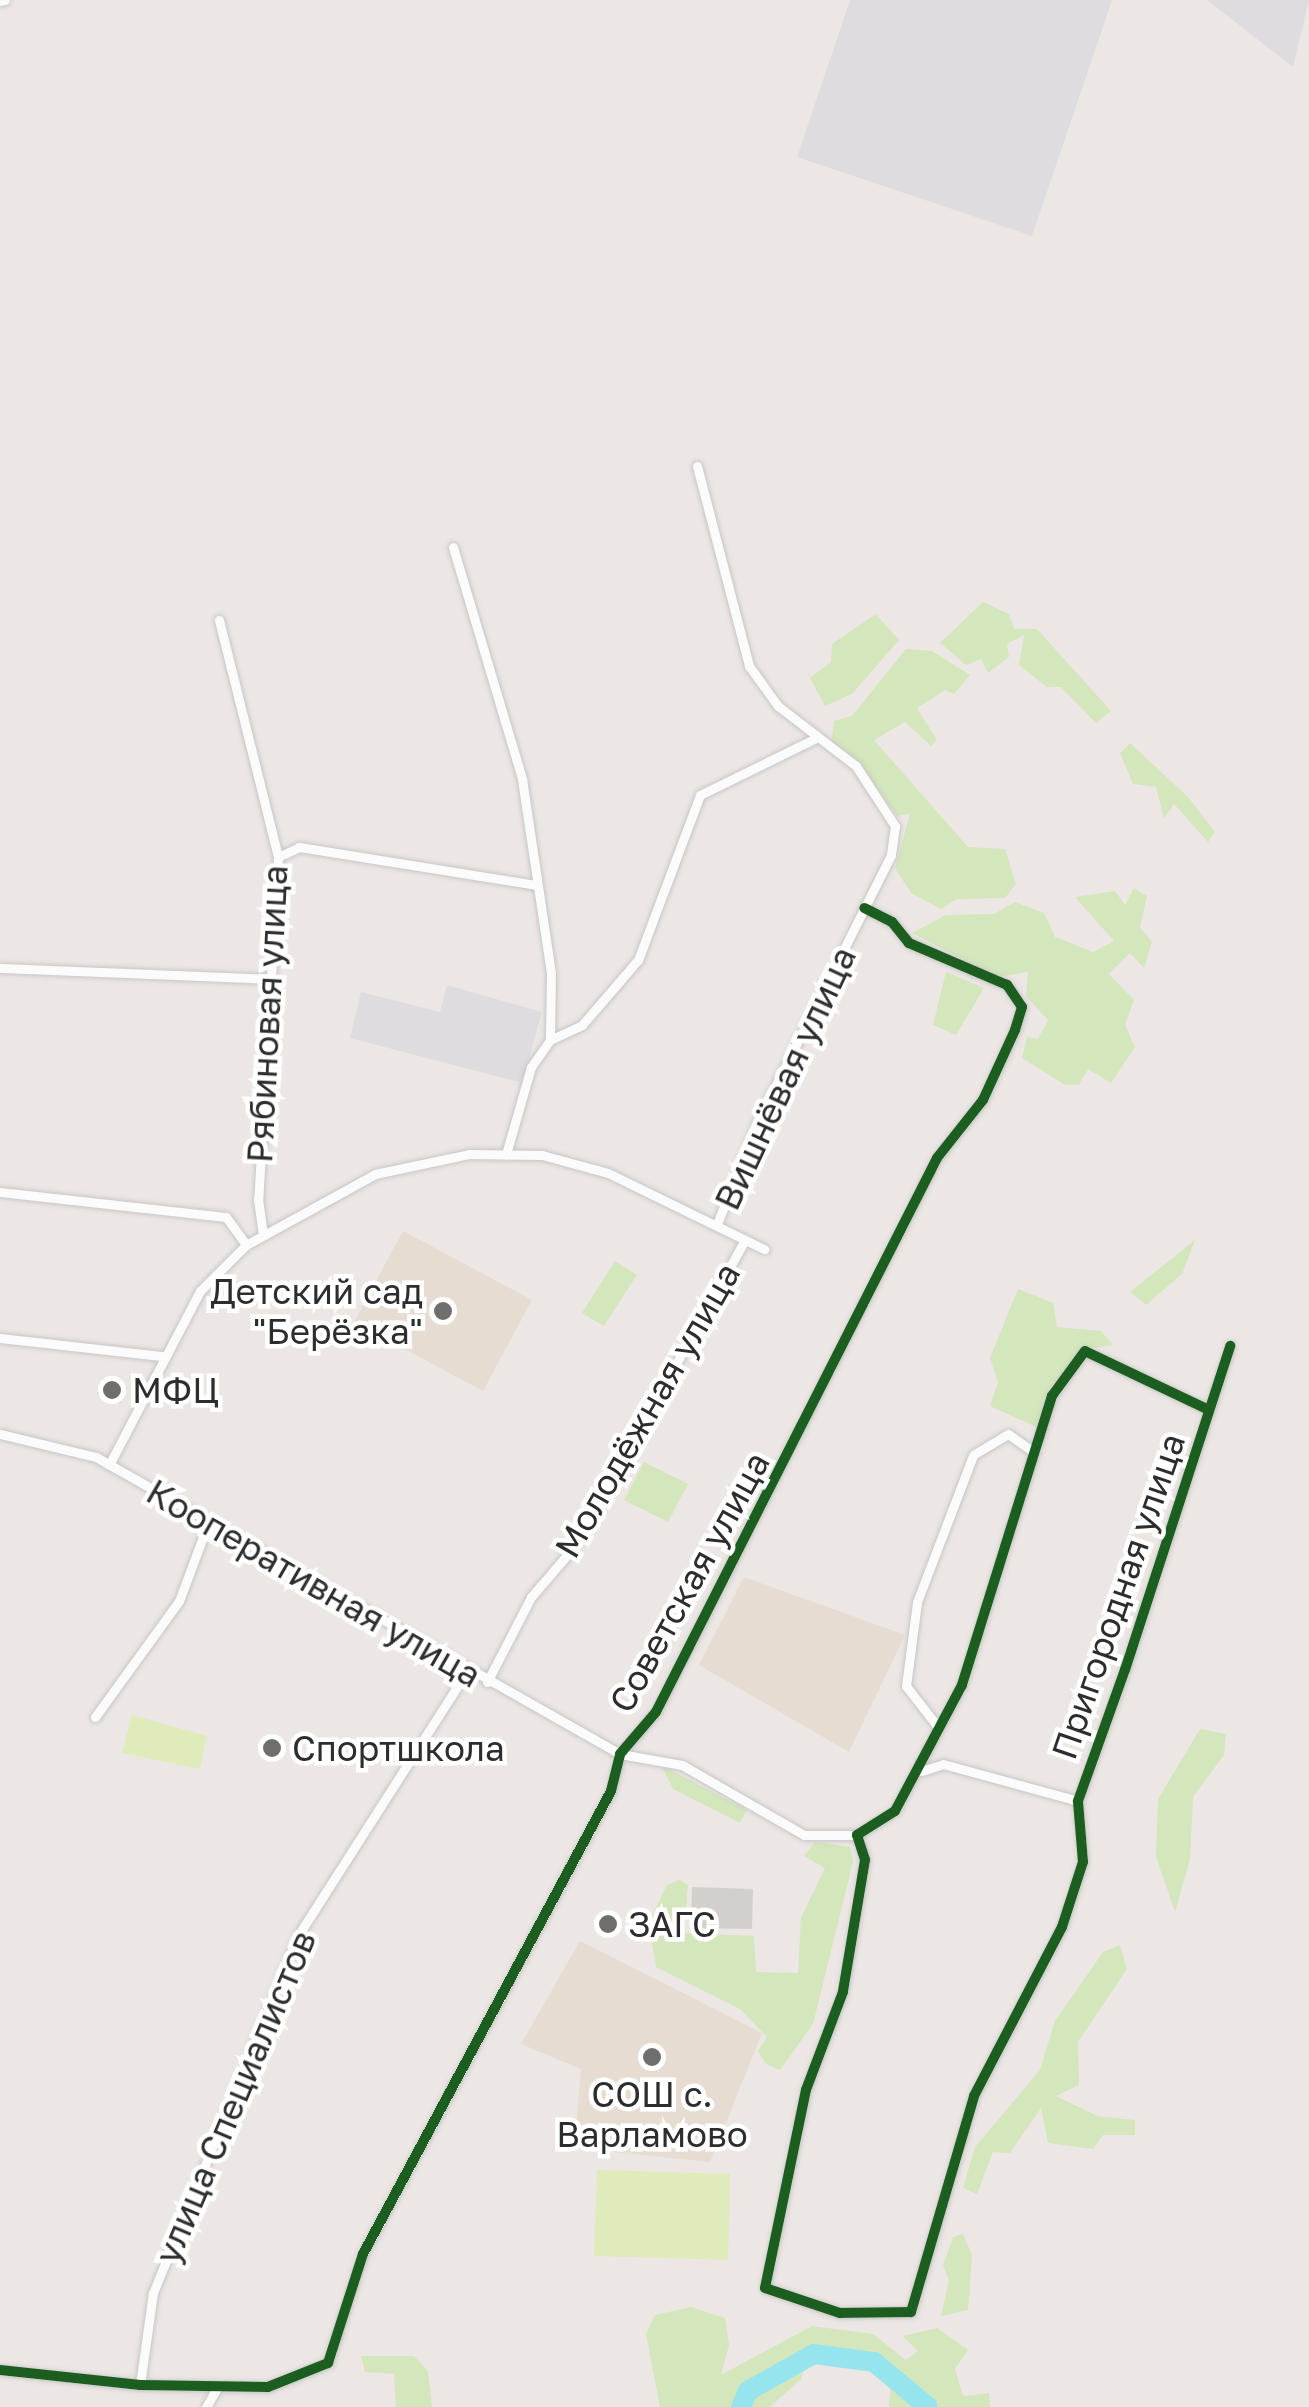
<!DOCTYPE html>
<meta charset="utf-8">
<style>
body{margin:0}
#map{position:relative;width:1309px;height:2407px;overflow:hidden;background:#ece7e4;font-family:"Golos Text",sans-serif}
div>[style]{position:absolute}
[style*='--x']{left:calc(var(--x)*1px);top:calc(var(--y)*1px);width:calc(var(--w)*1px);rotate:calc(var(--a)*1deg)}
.industrial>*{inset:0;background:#dfdcdf}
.education>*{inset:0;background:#e6dcd1}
.green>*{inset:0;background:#d4e6bc}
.pitch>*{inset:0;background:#e0ebba}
.river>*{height:20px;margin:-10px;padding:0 10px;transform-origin:10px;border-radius:10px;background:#96e5ee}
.building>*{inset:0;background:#d3cfcd}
.roads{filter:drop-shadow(0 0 2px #c7c6c6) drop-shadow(0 0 2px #c7c6c6)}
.street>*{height:9px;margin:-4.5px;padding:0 4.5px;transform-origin:4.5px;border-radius:4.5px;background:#fcfbfb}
.cycleway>*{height:10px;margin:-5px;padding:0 5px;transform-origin:5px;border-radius:5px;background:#1b5e20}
.dots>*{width:28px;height:28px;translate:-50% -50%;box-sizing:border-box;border:5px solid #fff;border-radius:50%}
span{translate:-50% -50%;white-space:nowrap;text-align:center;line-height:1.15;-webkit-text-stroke:9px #fff;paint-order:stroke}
.street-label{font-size:35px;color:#2d2d2d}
.poi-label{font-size:35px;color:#2d2d2d}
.right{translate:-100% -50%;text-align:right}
.left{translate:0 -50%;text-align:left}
</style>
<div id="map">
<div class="industrial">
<i style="clip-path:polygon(850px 0,1112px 0,1032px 236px,797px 157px)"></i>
<i style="clip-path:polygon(1207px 0,1309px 0,1293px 67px)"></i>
<i style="clip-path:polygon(447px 985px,542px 1012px,522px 1083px,350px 1038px,361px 992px,440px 1012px)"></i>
</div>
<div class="education">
<i style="clip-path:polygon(403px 1231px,532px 1300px,483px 1391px,354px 1322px)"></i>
<i style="clip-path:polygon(744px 1577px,905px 1635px,849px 1752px,699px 1665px)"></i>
<i style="clip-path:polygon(580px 1941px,762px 2033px,710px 2162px,574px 2148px,581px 2069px,521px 2044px)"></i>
</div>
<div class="green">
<i style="clip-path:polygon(983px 602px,1009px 614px,1014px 629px,1037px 629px,1111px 711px,1096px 723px,1061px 687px,1047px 687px,1019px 665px,1024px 635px,1007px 644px,1009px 657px,988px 673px,981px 659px,966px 665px,940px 643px)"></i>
<i style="clip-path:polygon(876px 614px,899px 640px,852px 694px,825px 706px,810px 678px,831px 662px,832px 644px)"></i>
<i style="clip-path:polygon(906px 649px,932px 651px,970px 675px,954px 694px,945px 690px,917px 708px,937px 740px,931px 746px,905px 722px,874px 740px,968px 847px,1005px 849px,1016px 884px,1005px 898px,957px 899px,941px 909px,911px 893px,895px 868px,910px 814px,897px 816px,857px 760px,831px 744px,834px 721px,852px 716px)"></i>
<i style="clip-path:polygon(1130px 743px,1188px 797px,1215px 832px,1208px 842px,1174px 804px,1164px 819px,1156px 787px,1133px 784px,1120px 753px)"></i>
<i style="clip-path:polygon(1134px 888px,1147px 896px,1140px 927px,1152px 942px,1144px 968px,1130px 953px,1109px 974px,1134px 1000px,1125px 1025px,1135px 1047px,1111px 1083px,1088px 1069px,1079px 1085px,1065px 1085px,1022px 1058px,1027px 1037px,1038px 1039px,1048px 1020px,1026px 996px,1028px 972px,998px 977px,912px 933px,946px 915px,994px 914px,1015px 902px,1044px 913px,1055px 937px,1093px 952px,1114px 941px,1075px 897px,1115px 891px,1125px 905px)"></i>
<i style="clip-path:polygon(946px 972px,984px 988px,956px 1035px,933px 1025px)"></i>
<i style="clip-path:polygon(1195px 1240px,1182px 1274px,1146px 1305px,1130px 1292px)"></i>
<i style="clip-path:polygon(615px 1261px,637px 1275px,604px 1326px,582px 1313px)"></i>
<i style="clip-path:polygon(1018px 1289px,1053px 1303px,1057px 1327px,1101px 1331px,1113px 1345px,1087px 1349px,1051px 1387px,1036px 1427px,990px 1406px,998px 1382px,990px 1358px)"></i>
<i style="clip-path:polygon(644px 1462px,688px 1484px,668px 1522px,624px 1500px)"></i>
<i style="clip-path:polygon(1200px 1729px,1226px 1734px,1224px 1755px,1193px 1797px,1190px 1859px,1175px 1912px,1156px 1857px,1158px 1799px)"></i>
<i style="clip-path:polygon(661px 1765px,747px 1810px,740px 1823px,673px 1789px)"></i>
<i style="clip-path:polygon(815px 1842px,850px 1847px,853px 1862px,813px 2024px,780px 2070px,766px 2064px,758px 2051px,767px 2037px,740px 2009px,656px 1967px,649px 1922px,667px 1885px,680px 1880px,688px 1885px,684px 1933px,754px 1936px,756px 1972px,798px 1973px,801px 1918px,825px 1868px,804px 1856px)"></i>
<i style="clip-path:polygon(1120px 1945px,1127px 1969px,1078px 2042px,1079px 2085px,1056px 2096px,1097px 2116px,1135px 2120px,1135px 2135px,1103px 2135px,1093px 2149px,1048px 2143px,1041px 2108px,1010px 2153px,993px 2152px,977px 2194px,963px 2188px,975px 2147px,1040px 2070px,1055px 2021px,1103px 1952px)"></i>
<i style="clip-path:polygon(963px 2234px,972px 2255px,968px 2310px,941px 2316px,949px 2280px,943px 2265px,953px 2237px)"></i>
<i style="clip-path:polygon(691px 2307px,725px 2318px,729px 2345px,721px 2375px,812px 2326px,873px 2334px,906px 2360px,918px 2351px,903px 2336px,937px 2328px,968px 2350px,955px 2369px,963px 2396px,989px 2393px,990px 2407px,889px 2407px,891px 2384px,865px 2367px,807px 2359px,801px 2379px,770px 2407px,660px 2407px,646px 2334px,655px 2315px)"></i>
<i style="clip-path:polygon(361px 2356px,414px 2356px,428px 2371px,432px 2407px,396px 2407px,394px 2374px,365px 2372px)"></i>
</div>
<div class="pitch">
<i style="clip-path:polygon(132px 1715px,207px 1736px,200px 1769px,122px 1753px)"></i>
<i style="clip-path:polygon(597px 2170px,730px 2174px,728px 2260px,594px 2256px)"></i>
</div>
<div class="river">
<i style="--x:741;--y:2407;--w:17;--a:-66"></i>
<i style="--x:748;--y:2391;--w:76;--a:-29.3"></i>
<i style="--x:814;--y:2354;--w:61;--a:7.6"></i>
<i style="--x:874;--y:2362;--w:70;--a:39.8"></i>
</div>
<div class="building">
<i style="clip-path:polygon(103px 1378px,127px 1387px,120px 1403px,97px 1394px)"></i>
<i style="clip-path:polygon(692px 1887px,753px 1889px,752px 1929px,691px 1928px)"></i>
</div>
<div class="roads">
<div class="street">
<i style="--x:0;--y:1;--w:5;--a:-11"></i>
<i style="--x:697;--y:466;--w:207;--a:75.4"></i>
<i style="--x:749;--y:666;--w:49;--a:54.1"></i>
<i style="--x:778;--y:706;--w:98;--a:37.6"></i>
<i style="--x:856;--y:766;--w:72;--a:57"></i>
<i style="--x:895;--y:826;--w:29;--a:98"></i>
<i style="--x:891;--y:855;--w:300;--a:116.6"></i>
<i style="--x:757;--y:1123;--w:109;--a:111.6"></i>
<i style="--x:453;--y:547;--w:242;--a:73.4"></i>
<i style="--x:522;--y:779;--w:197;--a:81.5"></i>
<i style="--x:551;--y:974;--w:66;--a:90.9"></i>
<i style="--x:550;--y:1040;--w:33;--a:125"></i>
<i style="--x:531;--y:1067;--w:91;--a:106"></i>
<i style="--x:219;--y:620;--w:244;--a:76"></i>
<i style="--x:278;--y:857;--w:343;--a:93.3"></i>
<i style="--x:258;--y:1199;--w:35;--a:82"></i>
<i style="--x:278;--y:857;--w:23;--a:-25"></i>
<i style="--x:299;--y:847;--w:240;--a:9.1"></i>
<i style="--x:0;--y:968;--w:270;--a:2.3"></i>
<i style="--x:550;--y:1040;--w:35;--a:-25"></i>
<i style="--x:582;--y:1025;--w:86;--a:-49.3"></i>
<i style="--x:638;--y:960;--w:176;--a:-69.4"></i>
<i style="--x:700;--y:795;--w:127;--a:-26.2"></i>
<i style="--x:0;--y:1192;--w:227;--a:6.3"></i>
<i style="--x:226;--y:1217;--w:34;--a:54"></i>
<i style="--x:0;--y:1338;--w:162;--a:6.4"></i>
<i style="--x:1209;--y:1410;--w:137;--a:-154.6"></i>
<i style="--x:1085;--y:1351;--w:56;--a:126.3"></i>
<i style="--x:1052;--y:1396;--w:303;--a:107.3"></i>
<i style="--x:962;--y:1685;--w:143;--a:118"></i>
<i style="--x:895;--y:1811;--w:45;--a:147.7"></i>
<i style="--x:857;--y:1835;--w:26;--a:72"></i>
<i style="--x:865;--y:1860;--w:134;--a:99.5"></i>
<i style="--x:843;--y:1992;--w:105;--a:110.7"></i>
<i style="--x:806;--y:2090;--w:202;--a:101.7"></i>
<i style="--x:765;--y:2288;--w:79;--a:18.4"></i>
<i style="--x:840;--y:2313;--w:71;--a:-0.8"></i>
<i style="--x:911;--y:2312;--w:225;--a:-73.7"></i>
<i style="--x:974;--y:2096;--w:191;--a:-62.5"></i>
<i style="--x:1062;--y:1927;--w:68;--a:-72.1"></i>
<i style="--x:1083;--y:1862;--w:61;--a:-94.7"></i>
<i style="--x:1078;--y:1801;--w:139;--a:-70.3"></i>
<i style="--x:1125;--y:1670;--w:341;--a:-72"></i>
<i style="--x:0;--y:1434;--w:99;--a:13.5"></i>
<i style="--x:96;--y:1457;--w:602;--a:29.54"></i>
<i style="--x:620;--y:1754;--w:63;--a:10.1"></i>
<i style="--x:682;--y:1765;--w:141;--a:29.8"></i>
<i style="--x:804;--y:1835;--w:53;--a:0"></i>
<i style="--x:109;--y:1465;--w:196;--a:-62.4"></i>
<i style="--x:200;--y:1291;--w:65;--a:-45"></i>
<i style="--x:246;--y:1245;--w:147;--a:-28.8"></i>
<i style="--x:375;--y:1174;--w:96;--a:-12"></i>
<i style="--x:469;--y:1154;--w:73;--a:0.8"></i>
<i style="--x:542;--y:1155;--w:68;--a:15.3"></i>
<i style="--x:608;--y:1173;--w:174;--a:26"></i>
<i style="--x:487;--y:1682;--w:96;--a:-62.6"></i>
<i style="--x:531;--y:1597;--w:66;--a:-49.3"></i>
<i style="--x:574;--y:1547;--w:351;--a:-60.9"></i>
<i style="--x:95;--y:1717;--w:143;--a:-54.1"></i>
<i style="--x:179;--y:1601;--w:80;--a:-69.5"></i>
<i style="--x:938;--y:1727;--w:52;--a:-128"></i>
<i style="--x:906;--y:1686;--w:85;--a:-82.5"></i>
<i style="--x:917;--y:1602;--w:157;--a:-69.1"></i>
<i style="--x:973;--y:1455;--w:41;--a:-31"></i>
<i style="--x:1008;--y:1434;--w:29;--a:35"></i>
<i style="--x:922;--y:1771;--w:22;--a:-18"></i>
<i style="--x:943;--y:1764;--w:140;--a:15.3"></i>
<i style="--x:0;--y:2370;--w:141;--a:6.1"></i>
<i style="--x:140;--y:2385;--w:128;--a:0.9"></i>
<i style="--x:268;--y:2387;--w:65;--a:-21.8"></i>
<i style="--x:328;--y:2363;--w:114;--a:-72.2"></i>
<i style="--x:363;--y:2254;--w:525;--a:-61.82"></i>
<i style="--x:611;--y:1791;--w:38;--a:-76"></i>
<i style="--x:620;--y:1754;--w:55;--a:-49.4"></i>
<i style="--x:656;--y:1712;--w:621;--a:-63.1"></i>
<i style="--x:937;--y:1158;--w:74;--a:-51.6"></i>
<i style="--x:983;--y:1100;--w:77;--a:-65.4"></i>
<i style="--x:1015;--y:1030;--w:24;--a:-73"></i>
<i style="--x:1022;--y:1007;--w:27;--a:-124"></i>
<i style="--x:1007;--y:985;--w:107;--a:-156.8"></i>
<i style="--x:909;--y:943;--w:27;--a:-129"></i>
<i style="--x:892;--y:922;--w:31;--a:-153"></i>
<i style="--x:140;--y:2385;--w:93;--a:-82"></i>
<i style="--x:153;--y:2293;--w:388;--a:-67.9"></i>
<i style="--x:299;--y:1934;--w:312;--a:-57.4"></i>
<i style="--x:206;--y:2407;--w:24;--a:-60"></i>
</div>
</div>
<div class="cycleway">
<i style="--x:1209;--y:1410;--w:137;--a:-154.6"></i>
<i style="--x:1085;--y:1351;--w:56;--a:126.3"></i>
<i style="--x:1052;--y:1396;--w:303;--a:107.3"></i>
<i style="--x:962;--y:1685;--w:143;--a:118"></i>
<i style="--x:895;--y:1811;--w:45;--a:147.7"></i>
<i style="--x:857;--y:1835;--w:26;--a:72"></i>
<i style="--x:865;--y:1860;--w:134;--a:99.5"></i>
<i style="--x:843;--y:1992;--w:105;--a:110.7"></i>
<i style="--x:806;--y:2090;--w:202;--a:101.7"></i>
<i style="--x:765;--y:2288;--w:79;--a:18.4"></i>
<i style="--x:840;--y:2313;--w:71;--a:-0.8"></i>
<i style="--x:911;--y:2312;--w:225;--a:-73.7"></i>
<i style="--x:974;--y:2096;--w:191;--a:-62.5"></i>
<i style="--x:1062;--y:1927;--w:68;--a:-72.1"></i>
<i style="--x:1083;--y:1862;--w:61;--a:-94.7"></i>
<i style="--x:1078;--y:1801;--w:139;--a:-70.3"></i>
<i style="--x:1125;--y:1670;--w:341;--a:-72"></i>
<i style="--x:0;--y:2370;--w:141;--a:6.1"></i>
<i style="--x:140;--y:2385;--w:128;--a:0.9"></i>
<i style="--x:268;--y:2387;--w:65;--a:-21.8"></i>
<i style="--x:328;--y:2363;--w:114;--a:-72.2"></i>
<i style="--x:363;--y:2254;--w:525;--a:-61.82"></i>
<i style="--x:611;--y:1791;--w:38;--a:-76"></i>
<i style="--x:620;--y:1754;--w:55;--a:-49.4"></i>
<i style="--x:656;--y:1712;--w:621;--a:-63.1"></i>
<i style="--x:937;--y:1158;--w:74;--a:-51.6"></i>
<i style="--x:983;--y:1100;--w:77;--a:-65.4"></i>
<i style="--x:1015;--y:1030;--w:24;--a:-73"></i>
<i style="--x:1022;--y:1007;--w:27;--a:-124"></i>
<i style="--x:1007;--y:985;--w:107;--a:-156.8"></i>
<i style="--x:909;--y:943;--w:27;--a:-129"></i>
<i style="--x:892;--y:922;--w:31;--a:-153"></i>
</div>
<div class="dots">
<i style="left:443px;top:1311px;background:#706e6d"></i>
<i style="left:112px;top:1390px;background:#706e6d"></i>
<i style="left:272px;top:1748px;background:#706e6d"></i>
<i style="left:608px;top:1924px;background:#706e6d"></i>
<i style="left:652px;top:2057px;background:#706e6d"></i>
</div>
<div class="street-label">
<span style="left:267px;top:1014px;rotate:-87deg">Рябиновая улица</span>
<span style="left:785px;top:1078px;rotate:-65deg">Вишнёвая улица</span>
<span style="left:647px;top:1410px;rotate:-60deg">Молодёжная улица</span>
<span style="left:689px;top:1582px;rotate:-61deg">Советская улица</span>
<span style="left:314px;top:1583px;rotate:30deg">Кооперативная улица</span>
<span style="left:1118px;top:1596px;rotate:-71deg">Пригородная улица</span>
<span style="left:235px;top:2097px;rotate:-67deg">улица Специалистов</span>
</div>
<div class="poi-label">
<span class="right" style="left:423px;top:1311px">Детский сад<br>"Берёзка"</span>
<span class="left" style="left:132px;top:1390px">МФЦ</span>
<span class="left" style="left:292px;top:1748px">Спортшкола</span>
<span class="left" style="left:628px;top:1924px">ЗАГС</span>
<span style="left:652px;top:2114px">СОШ с.<br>Варламово</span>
</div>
</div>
